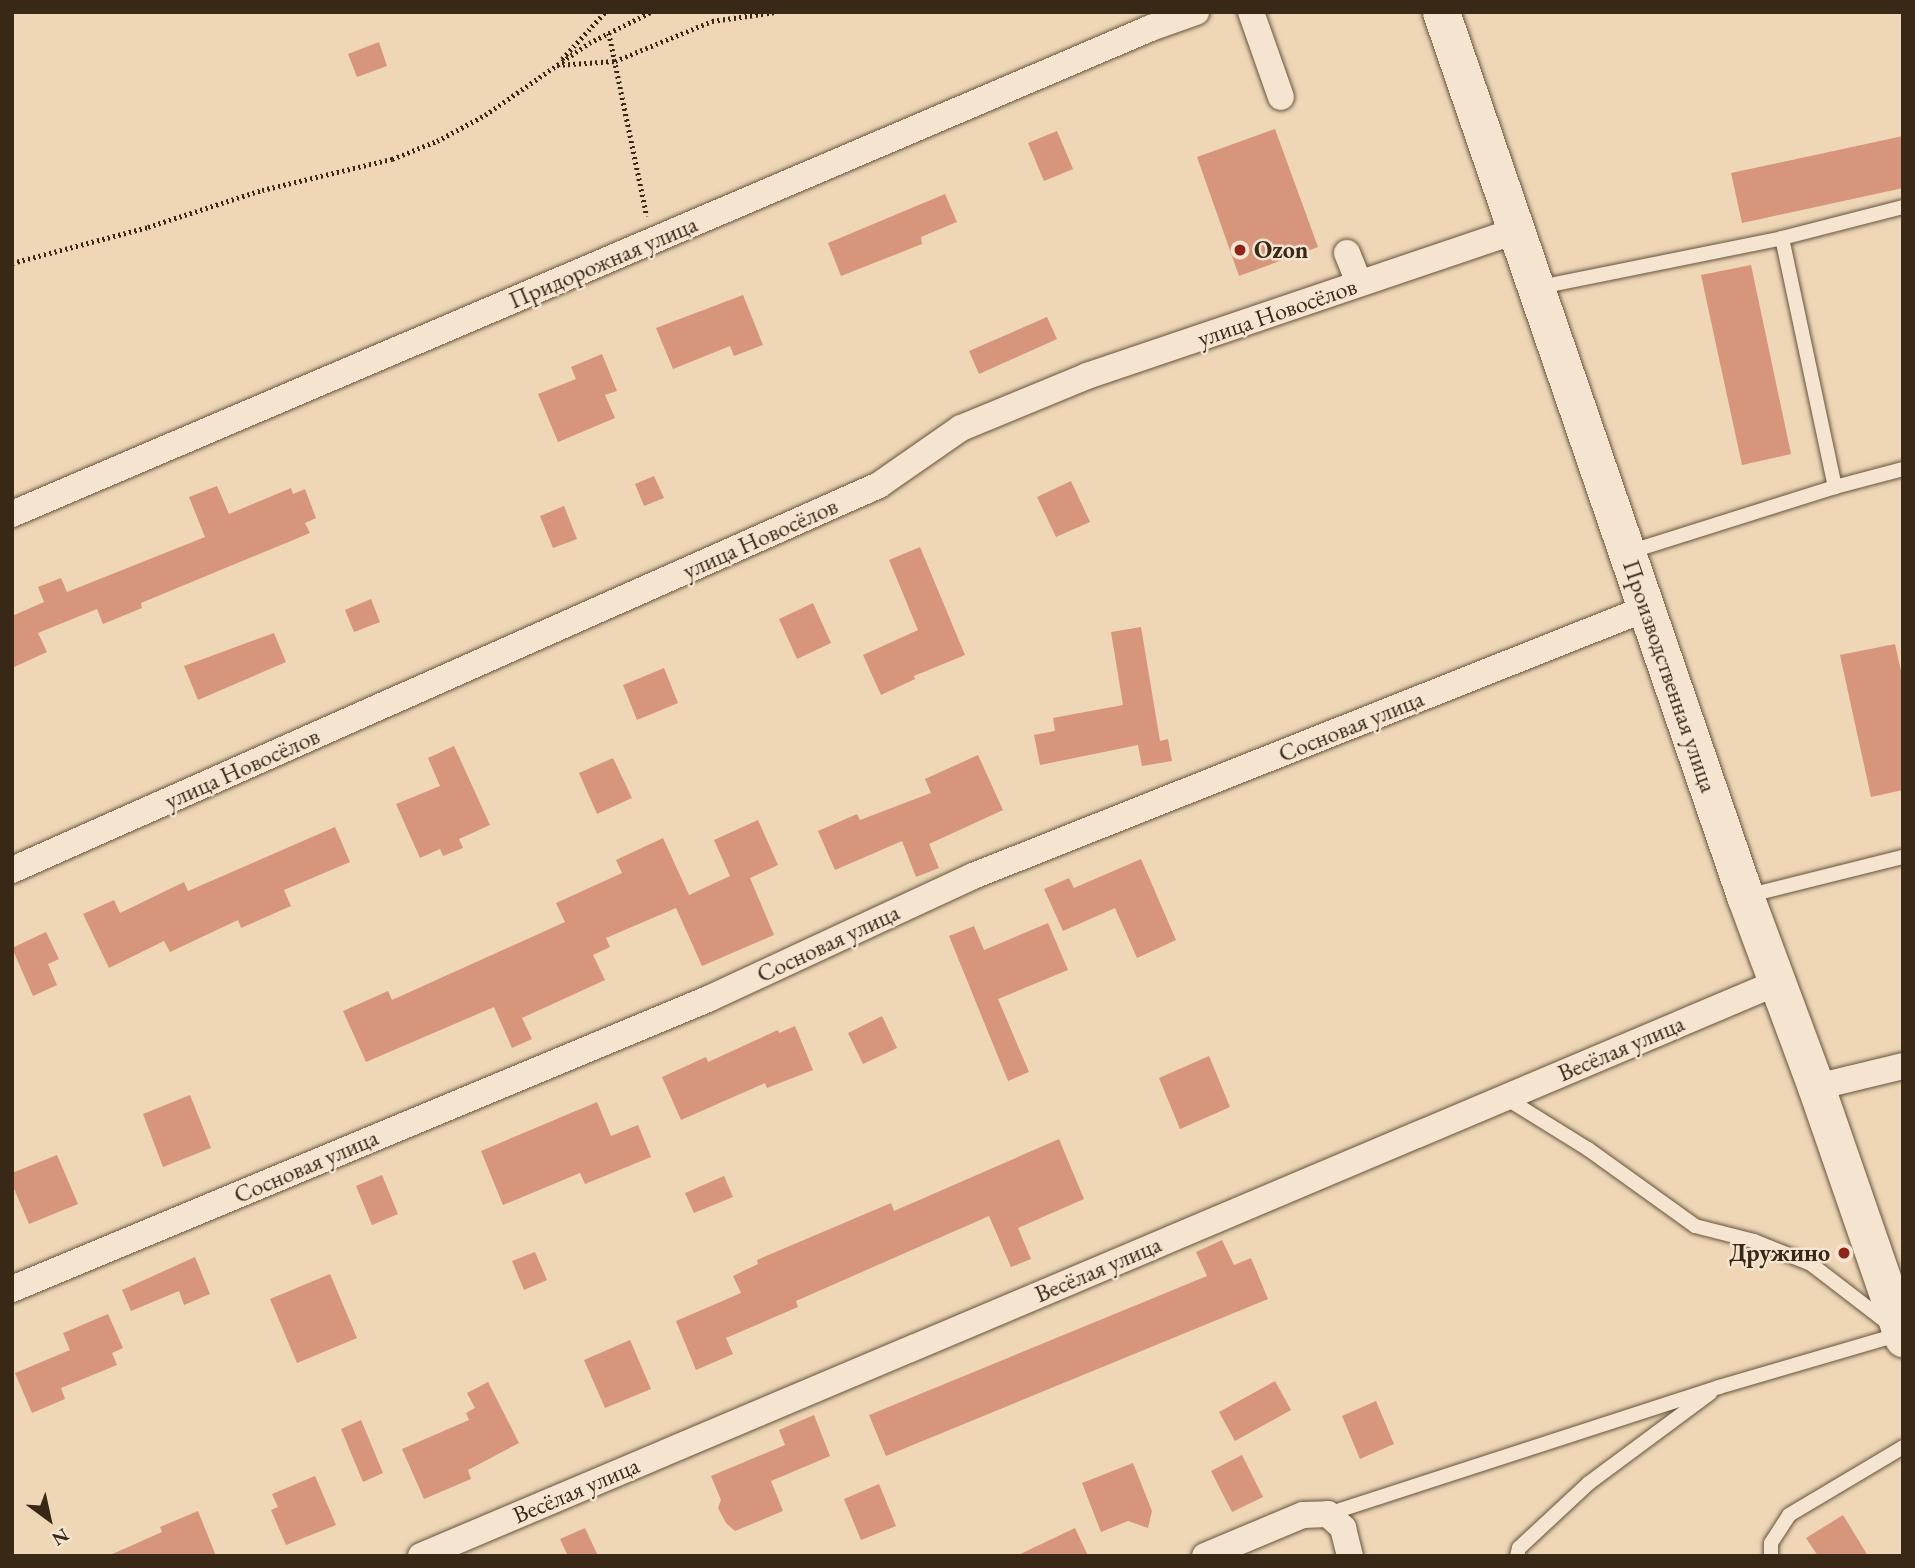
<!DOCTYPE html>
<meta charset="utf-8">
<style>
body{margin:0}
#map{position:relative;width:1915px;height:1568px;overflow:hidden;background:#eed6b6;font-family:"EB Garamond",serif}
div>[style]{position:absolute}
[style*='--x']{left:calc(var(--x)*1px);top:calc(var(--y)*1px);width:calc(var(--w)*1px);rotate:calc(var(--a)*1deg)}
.building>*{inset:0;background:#d7967c}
.path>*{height:4.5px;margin-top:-2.25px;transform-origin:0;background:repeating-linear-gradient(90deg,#3a2816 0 2px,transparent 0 5.5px)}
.roads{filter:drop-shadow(0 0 2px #67543e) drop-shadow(0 0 2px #67543e)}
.lane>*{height:14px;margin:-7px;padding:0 7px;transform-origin:7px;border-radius:7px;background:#f4e4d0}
.street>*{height:26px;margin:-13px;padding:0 13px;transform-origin:13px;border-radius:13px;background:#f4e4d0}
.secondary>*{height:37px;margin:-18.5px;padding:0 18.5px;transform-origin:18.5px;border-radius:18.5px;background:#f4e4d0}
.dots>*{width:19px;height:19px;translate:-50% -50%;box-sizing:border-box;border:4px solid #f4e4d0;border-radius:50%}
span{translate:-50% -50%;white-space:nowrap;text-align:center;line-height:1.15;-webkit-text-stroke:5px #f4e4d0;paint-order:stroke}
.poi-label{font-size:24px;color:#3a2816;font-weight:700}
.left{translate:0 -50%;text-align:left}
.right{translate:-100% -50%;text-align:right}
.street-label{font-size:24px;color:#3a2816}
.frame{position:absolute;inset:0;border:14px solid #3a2816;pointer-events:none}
.north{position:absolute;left:14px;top:1484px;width:70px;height:70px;-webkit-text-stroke:5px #f4e4d0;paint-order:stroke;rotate:147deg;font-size:19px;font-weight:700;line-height:28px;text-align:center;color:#3a2816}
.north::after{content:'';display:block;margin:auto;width:24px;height:32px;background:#3a2816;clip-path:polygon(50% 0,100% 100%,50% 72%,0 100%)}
</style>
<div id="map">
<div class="building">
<i style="clip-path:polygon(379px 42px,387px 66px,357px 77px,348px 54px)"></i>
<i style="clip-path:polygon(1275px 129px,1318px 247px,1239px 276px,1197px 157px)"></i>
<i style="clip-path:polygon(1057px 131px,1073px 169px,1044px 181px,1028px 143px)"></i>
<i style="clip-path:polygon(1903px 136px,1903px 188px,1742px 223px,1731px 173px)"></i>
<i style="clip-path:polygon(945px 194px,957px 222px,921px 237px,922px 244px,841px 276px,828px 243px)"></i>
<i style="clip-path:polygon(1751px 265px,1791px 454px,1742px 465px,1701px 275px)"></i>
<i style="clip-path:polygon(743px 295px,763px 345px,734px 356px,730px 346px,673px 369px,656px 328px)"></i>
<i style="clip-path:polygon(1047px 317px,1057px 339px,979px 374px,969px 351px)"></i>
<i style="clip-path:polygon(602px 354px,617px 391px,605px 395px,615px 418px,558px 442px,538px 394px,576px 379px,571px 367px)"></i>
<i style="clip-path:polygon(654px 476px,664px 498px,644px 506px,635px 484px)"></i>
<i style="clip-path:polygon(1071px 481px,1090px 522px,1056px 537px,1037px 497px)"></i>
<i style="clip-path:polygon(217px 486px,229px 514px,291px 488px,293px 494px,305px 489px,316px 518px,305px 523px,310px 533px,141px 603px,142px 608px,103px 624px,97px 609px,38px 633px,47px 652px,12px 668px,12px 616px,44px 602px,38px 587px,61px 578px,67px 592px,205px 537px,189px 497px)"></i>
<i style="clip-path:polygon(564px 506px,577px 539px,553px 548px,540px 516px)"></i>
<i style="clip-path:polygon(920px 547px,965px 655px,914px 676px,915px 679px,881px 695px,863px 655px,918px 630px,889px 560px)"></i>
<i style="clip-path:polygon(371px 599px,380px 622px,354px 632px,345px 610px)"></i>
<i style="clip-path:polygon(813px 603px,831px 643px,797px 659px,779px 619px)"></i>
<i style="clip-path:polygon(1141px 627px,1160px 741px,1168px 739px,1172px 761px,1142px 766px,1138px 745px,1040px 765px,1034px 735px,1055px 731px,1053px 718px,1123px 705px,1111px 632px)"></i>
<i style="clip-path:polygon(274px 633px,286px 662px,198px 700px,184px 666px)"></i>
<i style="clip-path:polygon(1895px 644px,1903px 680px,1903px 790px,1871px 797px,1840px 655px)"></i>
<i style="clip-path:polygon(664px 668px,678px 703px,637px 720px,623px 685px)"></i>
<i style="clip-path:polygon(454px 746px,490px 825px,459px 839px,463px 848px,443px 856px,440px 849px,420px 858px,396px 804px,440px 786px,428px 758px)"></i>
<i style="clip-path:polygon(978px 755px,1003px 810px,929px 844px,939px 868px,916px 877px,902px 841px,835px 870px,818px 831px,857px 814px,860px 820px,931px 793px,925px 779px)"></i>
<i style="clip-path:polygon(613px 758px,632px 798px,597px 814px,579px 773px)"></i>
<i style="clip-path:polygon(758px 820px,778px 865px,750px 878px,774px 935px,702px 966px,676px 908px,606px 938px,610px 947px,593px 955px,605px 980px,522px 1018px,532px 1039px,512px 1048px,494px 1007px,366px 1062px,343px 1011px,388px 991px,392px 1000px,565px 922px,556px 903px,622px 873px,616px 860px,663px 838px,689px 895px,730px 876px,714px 840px)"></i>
<i style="clip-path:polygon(335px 827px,350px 862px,284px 890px,291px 906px,241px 928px,238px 920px,170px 952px,164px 941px,109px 968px,83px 914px,114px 900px,120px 913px,184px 882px,188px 891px)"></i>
<i style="clip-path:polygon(1141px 859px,1176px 940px,1137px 958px,1115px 908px,1063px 931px,1044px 889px,1069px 878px,1074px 888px)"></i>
<i style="clip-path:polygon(1048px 923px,1068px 970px,998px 999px,1029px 1072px,1008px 1081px,949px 936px,974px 926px,984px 950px)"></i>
<i style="clip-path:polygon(46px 932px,59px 959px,48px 964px,57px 985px,33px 996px,12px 948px)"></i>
<i style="clip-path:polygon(882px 1016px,897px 1048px,863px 1064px,848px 1033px)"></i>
<i style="clip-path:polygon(795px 1026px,813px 1070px,767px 1088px,765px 1083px,681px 1120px,662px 1077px,706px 1057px,708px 1062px,778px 1030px,779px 1033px)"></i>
<i style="clip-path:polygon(1209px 1056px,1230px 1107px,1180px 1129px,1159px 1078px)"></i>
<i style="clip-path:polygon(190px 1095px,211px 1148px,163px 1167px,143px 1114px)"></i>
<i style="clip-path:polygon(597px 1102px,611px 1136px,638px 1125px,651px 1157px,585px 1184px,580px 1173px,503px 1205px,481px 1151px)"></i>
<i style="clip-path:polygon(1059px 1139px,1084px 1199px,1018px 1228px,1031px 1259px,1011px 1267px,989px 1216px,796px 1301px,798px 1307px,726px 1338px,733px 1354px,696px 1370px,676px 1321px,741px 1293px,733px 1276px,758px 1264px,757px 1260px,891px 1203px,894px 1211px)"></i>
<i style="clip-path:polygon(57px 1155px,78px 1204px,29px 1224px,12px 1184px,12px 1173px)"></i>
<i style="clip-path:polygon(382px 1175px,398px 1214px,372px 1225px,356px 1186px)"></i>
<i style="clip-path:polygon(724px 1176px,733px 1197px,694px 1213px,685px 1193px)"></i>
<i style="clip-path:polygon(1222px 1240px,1234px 1265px,1251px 1258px,1268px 1299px,886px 1456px,869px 1415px,1207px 1276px,1196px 1252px)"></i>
<i style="clip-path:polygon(535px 1252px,547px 1280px,524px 1290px,512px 1261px)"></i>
<i style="clip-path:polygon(195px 1257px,210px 1294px,184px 1305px,179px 1291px,131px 1311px,122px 1290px)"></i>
<i style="clip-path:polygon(330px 1274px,357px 1338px,297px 1363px,270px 1299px)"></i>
<i style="clip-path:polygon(108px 1314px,123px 1348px,112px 1353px,117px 1365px,61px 1388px,65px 1399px,32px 1413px,15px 1373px,70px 1350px,63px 1333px)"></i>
<i style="clip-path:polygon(630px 1340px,651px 1389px,605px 1408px,584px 1360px)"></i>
<i style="clip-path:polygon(1275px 1381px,1291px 1410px,1235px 1441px,1219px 1412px)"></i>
<i style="clip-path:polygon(488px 1382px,519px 1443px,468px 1470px,471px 1479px,424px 1499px,402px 1449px,469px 1420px,466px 1413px,475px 1408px,467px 1393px)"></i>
<i style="clip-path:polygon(1376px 1401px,1394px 1444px,1360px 1459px,1342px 1416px)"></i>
<i style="clip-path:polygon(814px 1415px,830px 1456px,771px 1481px,783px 1511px,735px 1531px,726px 1523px,718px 1508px,721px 1500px,711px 1476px,785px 1445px,779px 1430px)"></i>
<i style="clip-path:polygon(361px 1420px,383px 1473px,363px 1482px,341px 1429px)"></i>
<i style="clip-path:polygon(1242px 1455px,1263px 1497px,1232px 1512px,1211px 1471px)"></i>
<i style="clip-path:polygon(1133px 1463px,1152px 1511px,1148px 1528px,1128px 1521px,1101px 1532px,1082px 1483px)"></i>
<i style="clip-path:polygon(315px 1476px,336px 1525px,286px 1545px,271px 1510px,278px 1507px,272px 1494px)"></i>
<i style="clip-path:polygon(879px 1484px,896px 1526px,861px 1540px,844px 1499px)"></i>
<i style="clip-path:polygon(198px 1511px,216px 1556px,108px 1556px,162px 1532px,160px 1527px)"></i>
<i style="clip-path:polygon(1843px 1515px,1868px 1556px,1818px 1556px,1806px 1538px)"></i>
<i style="clip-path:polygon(585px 1528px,598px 1556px,568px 1556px,560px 1539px)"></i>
<i style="clip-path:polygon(1075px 1528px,1088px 1556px,1016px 1556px)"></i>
</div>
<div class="path">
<i style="--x:609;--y:33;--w:187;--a:78.3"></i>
<i style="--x:562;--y:59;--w:64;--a:-47.5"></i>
<i style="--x:557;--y:65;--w:58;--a:-3.9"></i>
<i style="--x:615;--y:61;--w:105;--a:-22.4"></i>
<i style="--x:712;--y:21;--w:64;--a:-8.1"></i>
<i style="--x:12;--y:263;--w:141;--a:-14.8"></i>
<i style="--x:148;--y:227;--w:120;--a:-18"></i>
<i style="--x:262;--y:190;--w:134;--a:-13.4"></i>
<i style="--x:392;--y:159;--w:48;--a:-21.8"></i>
<i style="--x:437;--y:141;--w:55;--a:-28.4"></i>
<i style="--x:485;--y:115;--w:126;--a:-34.7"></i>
<i style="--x:589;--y:43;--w:69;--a:-26.6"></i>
</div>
<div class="roads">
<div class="lane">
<i style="--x:1782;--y:238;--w:255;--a:78"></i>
<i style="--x:1535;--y:288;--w:252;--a:-11.4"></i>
<i style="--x:1782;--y:238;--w:125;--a:-14.4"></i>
<i style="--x:1629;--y:552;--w:216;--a:-17.5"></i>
<i style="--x:1835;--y:487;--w:70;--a:-14.8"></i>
<i style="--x:1746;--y:896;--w:162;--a:-14"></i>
<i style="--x:1504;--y:1097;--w:99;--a:31.8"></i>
<i style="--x:1588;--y:1149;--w:132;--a:35.7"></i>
<i style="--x:1695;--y:1226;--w:61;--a:14.3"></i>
<i style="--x:1754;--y:1241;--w:61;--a:22"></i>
<i style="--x:1811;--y:1264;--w:98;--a:37.6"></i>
<i style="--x:1328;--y:1514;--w:411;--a:-18"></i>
<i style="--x:1719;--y:1387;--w:189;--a:-16.3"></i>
<i style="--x:1517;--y:1556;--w:8;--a:-76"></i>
<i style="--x:1519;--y:1548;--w:96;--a:-42.9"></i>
<i style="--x:1589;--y:1483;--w:151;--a:-36.6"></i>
<i style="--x:1771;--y:1556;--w:13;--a:-90"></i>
<i style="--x:1771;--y:1543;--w:33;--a:-57"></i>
<i style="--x:1789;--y:1515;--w:133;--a:-30.8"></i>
</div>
<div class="street">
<i style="--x:1251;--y:12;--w:90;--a:70.6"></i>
<i style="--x:1347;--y:253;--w:32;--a:68"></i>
<i style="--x:12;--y:514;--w:1238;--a:-23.11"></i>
<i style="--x:1151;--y:28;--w:48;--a:-19.6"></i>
<i style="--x:12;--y:870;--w:949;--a:-23.94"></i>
<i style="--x:879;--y:485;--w:100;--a:-34.8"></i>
<i style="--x:961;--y:428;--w:136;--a:-22.4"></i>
<i style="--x:1087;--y:376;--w:452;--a:-18.7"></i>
<i style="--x:1816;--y:1087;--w:89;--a:-13.6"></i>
<i style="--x:12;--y:1289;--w:754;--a:-22.62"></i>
<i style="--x:708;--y:999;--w:292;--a:-24.9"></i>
<i style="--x:973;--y:876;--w:725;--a:-21.68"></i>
<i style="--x:421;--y:1556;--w:1471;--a:-22.92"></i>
<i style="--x:1205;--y:1556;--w:106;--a:-22.7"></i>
<i style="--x:1303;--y:1515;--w:25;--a:-2"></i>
<i style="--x:1328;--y:1514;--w:21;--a:43"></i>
<i style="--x:1343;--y:1528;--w:29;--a:76"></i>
</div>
<div class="secondary">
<i style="--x:1441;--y:12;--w:935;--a:71.02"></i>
<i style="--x:1745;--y:896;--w:204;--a:69.6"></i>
<i style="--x:1816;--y:1087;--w:266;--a:70.9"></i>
</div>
</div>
<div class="dots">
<i style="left:1240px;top:250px;background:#8f2418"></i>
<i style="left:1844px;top:1253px;background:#8f2418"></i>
</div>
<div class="poi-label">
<span class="left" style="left:1254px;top:250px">Ozon</span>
<span class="right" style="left:1830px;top:1253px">Дружино</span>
</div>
<div class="street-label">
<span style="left:603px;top:262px;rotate:-23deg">Придорожная улица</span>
<span style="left:1277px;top:312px;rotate:-19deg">улица Новосёлов</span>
<span style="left:760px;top:538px;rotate:-24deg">улица Новосёлов</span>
<span style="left:1670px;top:676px;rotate:71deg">Производственная улица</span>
<span style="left:1351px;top:726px;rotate:-22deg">Сосновая улица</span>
<span style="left:242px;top:768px;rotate:-24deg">улица Новосёлов</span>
<span style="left:828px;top:943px;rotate:-25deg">Сосновая улица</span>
<span style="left:1621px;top:1048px;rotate:-23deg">Весёлая улица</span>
<span style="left:306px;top:1166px;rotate:-23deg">Сосновая улица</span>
<span style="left:1098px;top:1269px;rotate:-23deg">Весёлая улица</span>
<span style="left:576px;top:1490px;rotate:-23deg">Весёлая улица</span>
</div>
<div class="frame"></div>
<div class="north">N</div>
</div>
